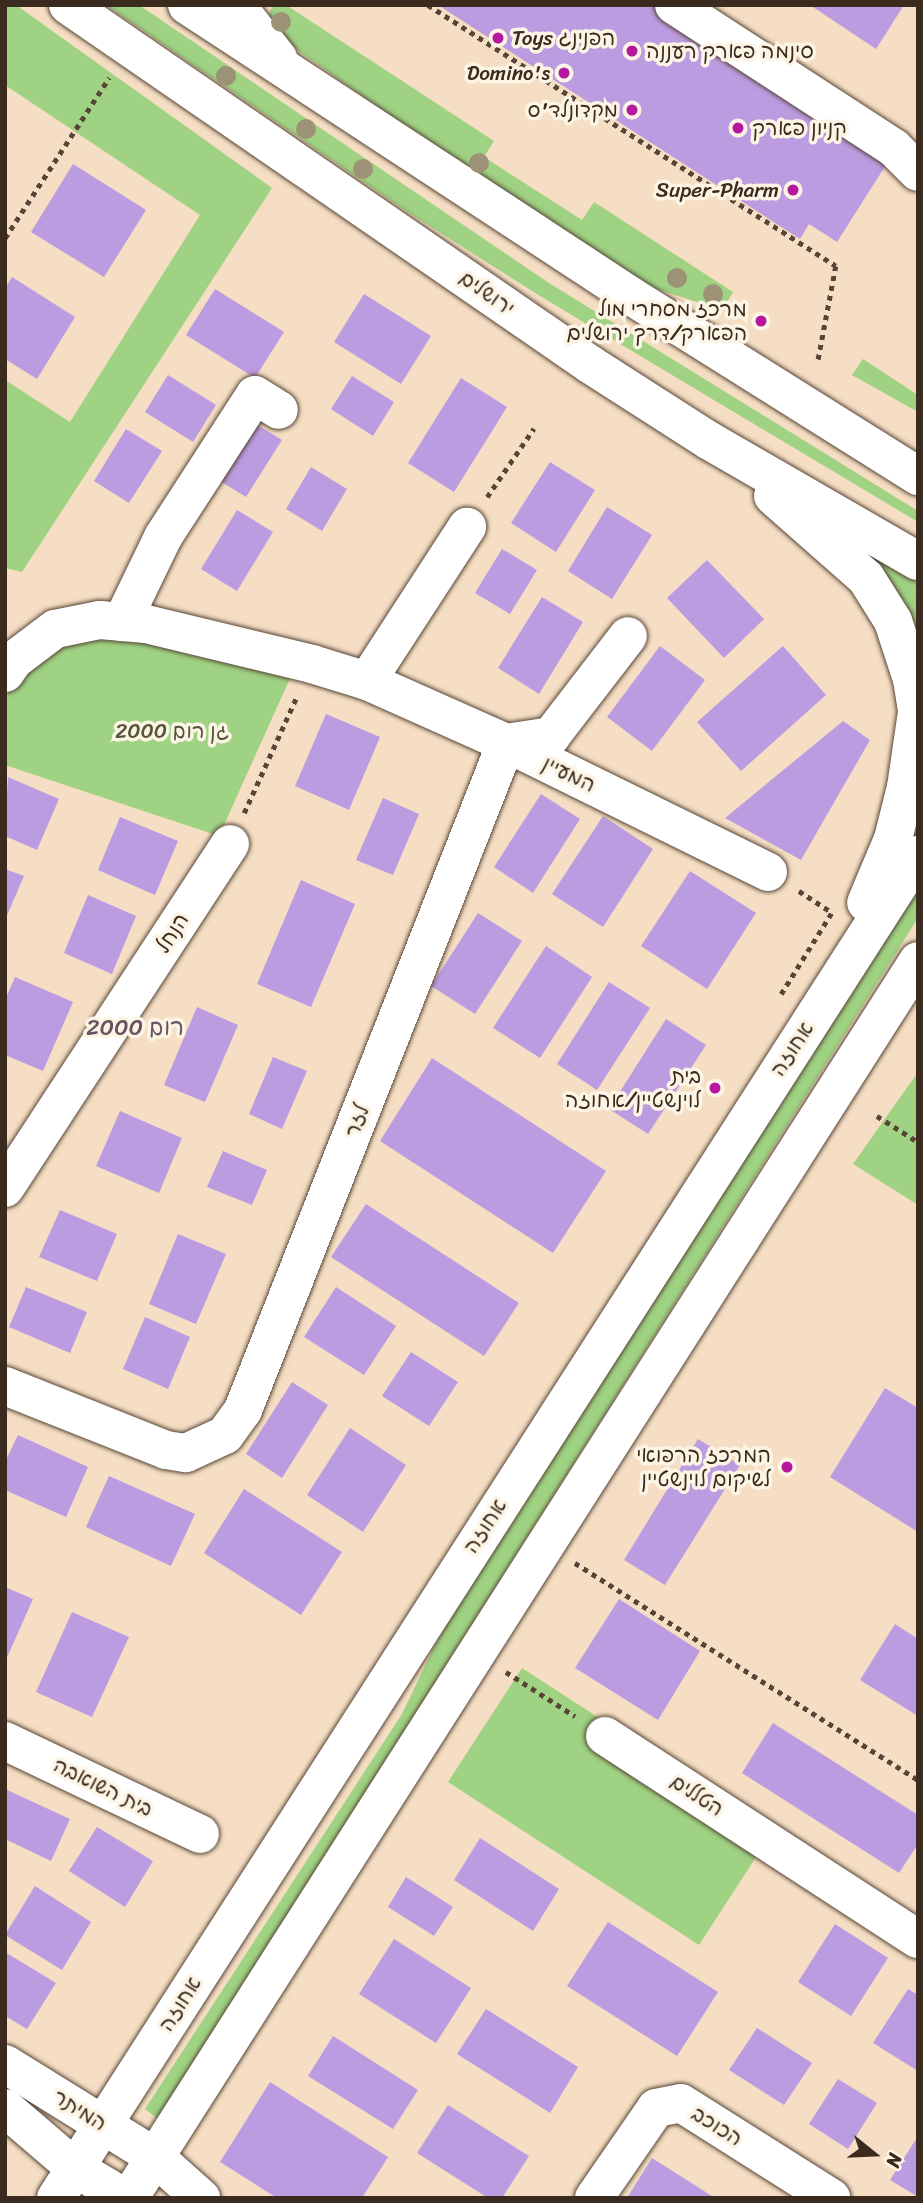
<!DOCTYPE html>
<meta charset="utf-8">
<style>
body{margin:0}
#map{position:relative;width:923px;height:2203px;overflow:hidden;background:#f5dec3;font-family:Sriracha,"Playpen Sans Hebrew",sans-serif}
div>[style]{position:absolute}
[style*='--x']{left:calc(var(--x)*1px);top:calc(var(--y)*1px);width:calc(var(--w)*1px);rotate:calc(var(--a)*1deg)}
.green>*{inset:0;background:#9fd282}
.building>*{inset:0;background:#bc9ce1}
.path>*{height:4.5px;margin-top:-2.25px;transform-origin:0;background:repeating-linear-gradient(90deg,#574537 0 5px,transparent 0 10px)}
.roads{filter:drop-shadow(0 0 2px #574537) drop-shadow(0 0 2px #574537)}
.minor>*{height:38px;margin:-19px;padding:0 19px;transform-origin:19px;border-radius:19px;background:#fff}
.major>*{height:38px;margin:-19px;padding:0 19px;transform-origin:19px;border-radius:19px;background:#fff}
.trees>*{width:20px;height:20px;margin:-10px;border-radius:50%;background:#9c9276}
.dots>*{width:19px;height:19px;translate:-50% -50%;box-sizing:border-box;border:4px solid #fcf5e5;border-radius:50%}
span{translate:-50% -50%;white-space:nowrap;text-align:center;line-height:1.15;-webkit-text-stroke:7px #fcf5e5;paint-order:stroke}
.poi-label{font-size:21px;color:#3b2a1e}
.left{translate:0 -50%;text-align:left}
.right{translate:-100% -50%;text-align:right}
.street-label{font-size:21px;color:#3b2a1e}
.park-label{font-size:21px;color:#545437}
.neighbourhood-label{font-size:23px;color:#685262}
.frame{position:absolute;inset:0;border:7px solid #3b2a1e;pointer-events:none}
.north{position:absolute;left:839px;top:2119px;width:70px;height:70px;-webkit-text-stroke:5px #fcf5e5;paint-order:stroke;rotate:108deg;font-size:19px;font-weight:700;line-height:28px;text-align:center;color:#3b2a1e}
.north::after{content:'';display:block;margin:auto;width:24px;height:32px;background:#3b2a1e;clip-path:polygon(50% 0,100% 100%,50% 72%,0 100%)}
</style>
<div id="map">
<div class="green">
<i style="clip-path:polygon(5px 5px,16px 5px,272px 188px,22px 572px,5px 568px,5px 380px,70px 422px,200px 215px,5px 85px)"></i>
<i style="clip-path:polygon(106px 5px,139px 5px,549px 283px,918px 511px,918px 522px,540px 296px,406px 211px)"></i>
<i style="clip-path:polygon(273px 5px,286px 5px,494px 141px,484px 157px,582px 220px,594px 202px,733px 292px,722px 310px,644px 285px,595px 259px,263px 26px)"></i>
<i style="clip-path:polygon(863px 359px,918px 395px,918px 412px,852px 375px)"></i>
<i style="clip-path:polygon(855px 544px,918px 583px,918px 656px)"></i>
<i style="clip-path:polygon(104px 632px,292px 674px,219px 836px,5px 765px,5px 699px,20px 673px,64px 637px)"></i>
<i style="clip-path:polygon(918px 878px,918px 918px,159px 2120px,145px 2109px,402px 1714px,454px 1605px)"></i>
<i style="clip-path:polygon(918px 1072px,918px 1205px,853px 1164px)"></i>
<i style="clip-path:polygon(522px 1668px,773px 1831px,699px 1945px,448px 1782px)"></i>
</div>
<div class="building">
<i style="clip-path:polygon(438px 5px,656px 5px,891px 157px,837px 242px,809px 224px,800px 239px)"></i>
<i style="clip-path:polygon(810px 5px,904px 5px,876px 49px)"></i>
<i style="clip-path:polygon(73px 164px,146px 210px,104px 277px,31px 232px)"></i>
<i style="clip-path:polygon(12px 277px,75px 317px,37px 379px,5px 359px,5px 288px)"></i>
<i style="clip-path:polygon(215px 289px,284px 332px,255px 378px,186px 335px)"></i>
<i style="clip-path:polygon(364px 294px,431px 336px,401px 384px,334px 342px)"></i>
<i style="clip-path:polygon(168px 375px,216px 405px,193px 442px,145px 412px)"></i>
<i style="clip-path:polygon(352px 376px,394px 402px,373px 436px,331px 409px)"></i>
<i style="clip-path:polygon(461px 378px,507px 407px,454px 492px,408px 463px)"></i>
<i style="clip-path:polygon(256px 424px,282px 440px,246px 497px,220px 481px)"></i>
<i style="clip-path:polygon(126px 429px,162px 451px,129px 503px,94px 481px)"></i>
<i style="clip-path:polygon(550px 462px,595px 490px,556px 552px,511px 523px)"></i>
<i style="clip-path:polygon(311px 467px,347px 489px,322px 531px,286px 509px)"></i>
<i style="clip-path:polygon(607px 507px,652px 535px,612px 599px,568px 571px)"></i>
<i style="clip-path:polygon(237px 510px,273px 532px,237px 591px,201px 569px)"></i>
<i style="clip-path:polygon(502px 549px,537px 570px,510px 614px,475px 593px)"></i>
<i style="clip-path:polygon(707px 560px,764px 619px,724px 658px,667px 598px)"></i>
<i style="clip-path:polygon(542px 597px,583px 622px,539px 694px,498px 668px)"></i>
<i style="clip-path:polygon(660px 646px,705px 680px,652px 751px,607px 717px)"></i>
<i style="clip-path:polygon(783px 646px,826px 695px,741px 771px,697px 722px)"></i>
<i style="clip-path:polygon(326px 714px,380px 737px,349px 810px,295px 786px)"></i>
<i style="clip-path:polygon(843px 721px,870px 740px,801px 860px,725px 818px)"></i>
<i style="clip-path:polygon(8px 777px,59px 799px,37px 850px,5px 836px)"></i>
<i style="clip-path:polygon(541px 794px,580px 819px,533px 893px,494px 867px)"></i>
<i style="clip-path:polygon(383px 798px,419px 814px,393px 875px,356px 860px)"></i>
<i style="clip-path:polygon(603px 816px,653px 849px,603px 927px,552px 894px)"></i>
<i style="clip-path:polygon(120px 817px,178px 841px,155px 895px,98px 870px)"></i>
<i style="clip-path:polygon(5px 869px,24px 876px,5px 920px)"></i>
<i style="clip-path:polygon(690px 871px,756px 913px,707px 989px,641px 946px)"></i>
<i style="clip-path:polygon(301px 880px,355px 904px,311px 1007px,257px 984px)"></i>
<i style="clip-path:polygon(88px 895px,136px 916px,112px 974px,64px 953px)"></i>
<i style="clip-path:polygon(478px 913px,522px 941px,475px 1014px,431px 986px)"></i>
<i style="clip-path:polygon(546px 946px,592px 977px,540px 1058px,493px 1028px)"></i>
<i style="clip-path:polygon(15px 977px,73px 1002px,43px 1071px,5px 1055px,5px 1000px)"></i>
<i style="clip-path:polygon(609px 982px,650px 1008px,597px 1090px,557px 1064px)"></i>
<i style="clip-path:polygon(197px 1007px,238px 1025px,205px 1102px,164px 1085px)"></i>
<i style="clip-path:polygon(666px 1019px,706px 1045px,648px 1134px,609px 1109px)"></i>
<i style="clip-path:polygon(273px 1057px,307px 1071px,282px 1129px,249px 1114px)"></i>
<i style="clip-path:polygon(432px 1058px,606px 1171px,553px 1253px,380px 1141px)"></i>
<i style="clip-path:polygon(120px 1111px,182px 1138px,159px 1193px,96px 1166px)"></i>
<i style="clip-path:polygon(223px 1151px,267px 1170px,252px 1205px,207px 1187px)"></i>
<i style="clip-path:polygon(366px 1204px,519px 1303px,484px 1356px,331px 1257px)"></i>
<i style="clip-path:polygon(60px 1210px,117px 1234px,97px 1281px,39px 1257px)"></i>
<i style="clip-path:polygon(178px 1234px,226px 1254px,196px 1324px,149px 1304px)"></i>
<i style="clip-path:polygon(26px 1287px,87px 1312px,70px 1353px,9px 1327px)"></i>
<i style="clip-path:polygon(336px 1287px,396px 1326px,364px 1375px,304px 1337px)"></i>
<i style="clip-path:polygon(145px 1317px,190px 1337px,168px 1389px,123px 1369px)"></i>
<i style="clip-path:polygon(411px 1352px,458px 1382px,429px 1426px,382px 1396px)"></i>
<i style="clip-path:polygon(292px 1382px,328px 1405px,282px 1478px,246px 1454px)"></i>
<i style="clip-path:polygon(885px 1388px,918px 1408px,918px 1532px,830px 1477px)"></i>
<i style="clip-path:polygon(350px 1428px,406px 1465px,363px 1532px,307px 1495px)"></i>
<i style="clip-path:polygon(18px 1435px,88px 1467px,66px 1517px,5px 1490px,5px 1462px)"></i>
<i style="clip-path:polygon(698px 1439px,740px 1465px,665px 1585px,624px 1560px)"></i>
<i style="clip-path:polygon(109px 1476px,195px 1514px,171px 1566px,86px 1527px)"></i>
<i style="clip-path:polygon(244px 1489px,342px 1552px,301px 1615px,204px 1553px)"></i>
<i style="clip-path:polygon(5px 1587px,33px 1599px,5px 1662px)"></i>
<i style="clip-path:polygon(619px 1599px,700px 1651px,658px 1720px,575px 1668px)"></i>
<i style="clip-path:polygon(72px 1612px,129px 1637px,92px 1717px,36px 1692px)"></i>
<i style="clip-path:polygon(895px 1624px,918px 1639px,918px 1716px,860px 1680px)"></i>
<i style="clip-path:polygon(773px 1723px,918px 1815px,918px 1844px,899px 1873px,742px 1773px)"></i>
<i style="clip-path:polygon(5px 1789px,70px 1819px,51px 1861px,5px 1839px)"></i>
<i style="clip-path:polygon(97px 1827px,153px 1861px,125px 1907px,69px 1871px)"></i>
<i style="clip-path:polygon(480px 1838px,559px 1889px,533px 1931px,454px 1880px)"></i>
<i style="clip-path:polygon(406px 1877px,453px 1907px,434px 1936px,388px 1907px)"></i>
<i style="clip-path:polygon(35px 1886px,91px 1922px,62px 1970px,5px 1935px)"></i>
<i style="clip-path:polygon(608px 1922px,718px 1992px,677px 2056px,567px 1986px)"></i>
<i style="clip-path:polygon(835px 1924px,888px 1958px,851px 2016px,798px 1982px)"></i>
<i style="clip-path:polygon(394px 1939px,471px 1988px,436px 2043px,359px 1994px)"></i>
<i style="clip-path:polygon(5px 1952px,56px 1983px,27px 2029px,5px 2016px)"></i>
<i style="clip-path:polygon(908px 1989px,918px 1995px,918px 2071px,873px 2043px)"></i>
<i style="clip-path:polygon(486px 2009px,578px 2067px,550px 2113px,457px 2054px)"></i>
<i style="clip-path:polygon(757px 2028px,812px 2063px,784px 2105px,729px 2070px)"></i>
<i style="clip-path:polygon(333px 2036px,418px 2090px,393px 2129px,308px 2076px)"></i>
<i style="clip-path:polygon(838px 2079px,877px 2103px,848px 2149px,809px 2124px)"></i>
<i style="clip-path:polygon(270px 2082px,388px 2157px,362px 2198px,277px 2198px,220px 2162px)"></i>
<i style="clip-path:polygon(448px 2105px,529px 2156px,502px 2198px,488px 2198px,417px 2153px)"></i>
<i style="clip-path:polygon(918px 2136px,918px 2197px,890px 2180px)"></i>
<i style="clip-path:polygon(652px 2158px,715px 2198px,627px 2198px)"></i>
</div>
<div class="path">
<i style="--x:428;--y:5;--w:484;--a:32.6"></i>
<i style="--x:836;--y:266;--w:97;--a:100.7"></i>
<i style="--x:5;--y:238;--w:191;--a:-57"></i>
<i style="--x:487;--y:497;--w:83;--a:-55.7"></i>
<i style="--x:244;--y:813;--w:128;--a:-65.6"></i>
<i style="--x:799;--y:891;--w:37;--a:33"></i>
<i style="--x:781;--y:994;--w:97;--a:-58.1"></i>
<i style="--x:877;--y:1116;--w:49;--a:32.4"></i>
<i style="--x:575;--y:1563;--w:406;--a:32.3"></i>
<i style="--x:506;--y:1672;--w:82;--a:32.5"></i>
</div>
<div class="roads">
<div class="minor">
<i style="--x:236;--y:5;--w:68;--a:51.6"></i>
<i style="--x:674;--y:5;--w:262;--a:33"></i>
<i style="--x:894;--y:148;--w:34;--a:45"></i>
<i style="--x:122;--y:622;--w:94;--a:-64.2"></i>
<i style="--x:163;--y:537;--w:169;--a:-57.1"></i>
<i style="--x:255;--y:395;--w:28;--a:32"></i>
<i style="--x:5;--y:673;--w:16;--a:-55"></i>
<i style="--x:14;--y:660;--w:51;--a:-37.1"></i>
<i style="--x:55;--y:629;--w:46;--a:-11.3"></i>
<i style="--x:100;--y:620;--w:46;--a:5"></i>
<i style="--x:146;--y:624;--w:171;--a:13.5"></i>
<i style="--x:312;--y:664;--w:58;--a:17.2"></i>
<i style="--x:367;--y:681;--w:152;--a:24"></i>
<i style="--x:506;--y:743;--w:292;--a:26.2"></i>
<i style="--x:367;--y:681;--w:184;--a:-57"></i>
<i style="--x:506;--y:743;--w:46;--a:-8.8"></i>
<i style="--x:551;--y:736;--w:126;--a:-52.4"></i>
<i style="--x:5;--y:1188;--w:411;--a:-56.8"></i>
<i style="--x:5;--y:1386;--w:173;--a:21.7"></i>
<i style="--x:166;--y:1450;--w:20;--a:9"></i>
<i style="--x:186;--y:1453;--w:43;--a:-24.8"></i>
<i style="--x:225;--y:1435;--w:31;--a:-54"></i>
<i style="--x:243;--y:1410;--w:717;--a:-68.48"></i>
<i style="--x:605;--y:1736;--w:373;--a:33"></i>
<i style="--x:5;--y:1741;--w:216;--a:25.5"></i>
<i style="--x:5;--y:2064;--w:176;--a:31.8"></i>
<i style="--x:155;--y:2157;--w:62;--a:41.7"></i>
<i style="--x:5;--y:2108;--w:92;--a:40.6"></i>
<i style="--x:75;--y:2168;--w:58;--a:31"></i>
<i style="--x:594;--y:2198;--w:109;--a:-55.4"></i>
<i style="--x:656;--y:2108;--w:25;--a:-11"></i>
<i style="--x:681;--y:2103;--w:178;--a:32.3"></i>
</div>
<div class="major">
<i style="--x:68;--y:5;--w:635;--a:34.54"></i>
<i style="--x:591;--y:365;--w:139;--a:32.7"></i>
<i style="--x:708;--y:440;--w:242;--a:30"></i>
<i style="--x:187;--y:5;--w:531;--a:33.24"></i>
<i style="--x:631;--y:296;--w:339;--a:32.1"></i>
<i style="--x:773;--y:496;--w:124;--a:41.4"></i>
<i style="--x:866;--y:578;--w:51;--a:57.9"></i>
<i style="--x:893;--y:621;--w:61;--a:71.9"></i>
<i style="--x:912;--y:679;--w:33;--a:81"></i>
<i style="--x:917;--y:712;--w:76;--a:98.3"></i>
<i style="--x:906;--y:787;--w:54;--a:104"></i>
<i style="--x:893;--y:839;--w:69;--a:112.9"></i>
<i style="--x:56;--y:2198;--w:1596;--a:-57.31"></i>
<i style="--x:129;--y:2198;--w:1467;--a:-57.47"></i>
</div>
</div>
<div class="trees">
<i style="left:281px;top:22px"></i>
<i style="left:226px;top:76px"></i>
<i style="left:306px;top:129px"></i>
<i style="left:479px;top:163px"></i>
<i style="left:363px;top:169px"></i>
<i style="left:677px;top:278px"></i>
<i style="left:713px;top:294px"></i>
</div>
<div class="dots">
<i style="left:498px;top:38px;background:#b5179e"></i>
<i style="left:632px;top:51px;background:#b5179e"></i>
<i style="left:564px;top:73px;background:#b5179e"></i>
<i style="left:632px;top:110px;background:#b5179e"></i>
<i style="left:738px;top:128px;background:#b5179e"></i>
<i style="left:793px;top:190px;background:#b5179e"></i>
<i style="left:761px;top:321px;background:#b5179e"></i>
<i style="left:715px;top:1088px;background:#b5179e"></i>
<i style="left:787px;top:1467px;background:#b5179e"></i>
</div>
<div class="poi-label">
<span class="left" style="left:512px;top:38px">Toys הפנינג</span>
<span class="left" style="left:646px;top:51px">סינמה פארק רעננה</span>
<span class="right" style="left:550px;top:73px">Domino's</span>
<span class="right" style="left:618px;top:110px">מקדונלד'ס</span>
<span class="left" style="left:752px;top:128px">קניון פארק</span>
<span class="right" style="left:779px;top:190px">Super-Pharm</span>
<span class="right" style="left:747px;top:321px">מרכז מסחרי מול<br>הפארק/דרך ירושלים</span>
<span class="right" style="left:701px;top:1088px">בית<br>לוינשטיין/אחוזה</span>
<span class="right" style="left:771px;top:1467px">המרכז הרפואי<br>לשיקום לוינשטיין</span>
</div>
<div class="street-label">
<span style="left:487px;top:293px;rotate:35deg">ירושלים</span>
<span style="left:569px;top:774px;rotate:26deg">המעיין</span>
<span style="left:172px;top:933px;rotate:-57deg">הנחל</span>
<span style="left:792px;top:1049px;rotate:-57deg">אחוזה</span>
<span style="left:357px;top:1121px;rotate:-68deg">לזר</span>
<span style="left:485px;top:1526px;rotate:-57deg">אחוזה</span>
<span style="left:103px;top:1787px;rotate:26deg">בית השואבה</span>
<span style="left:697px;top:1795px;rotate:33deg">הטללים</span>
<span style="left:180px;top:2004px;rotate:-58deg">אחוזה</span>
<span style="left:80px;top:2110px;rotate:32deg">המיתר</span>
<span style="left:717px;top:2126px;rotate:32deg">הכוכב</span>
</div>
<div class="park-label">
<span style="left:172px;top:731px">גן רום 2000</span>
</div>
<div class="neighbourhood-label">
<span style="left:135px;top:1028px">רום 2000</span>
</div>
<div class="frame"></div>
<div class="north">N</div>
</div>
